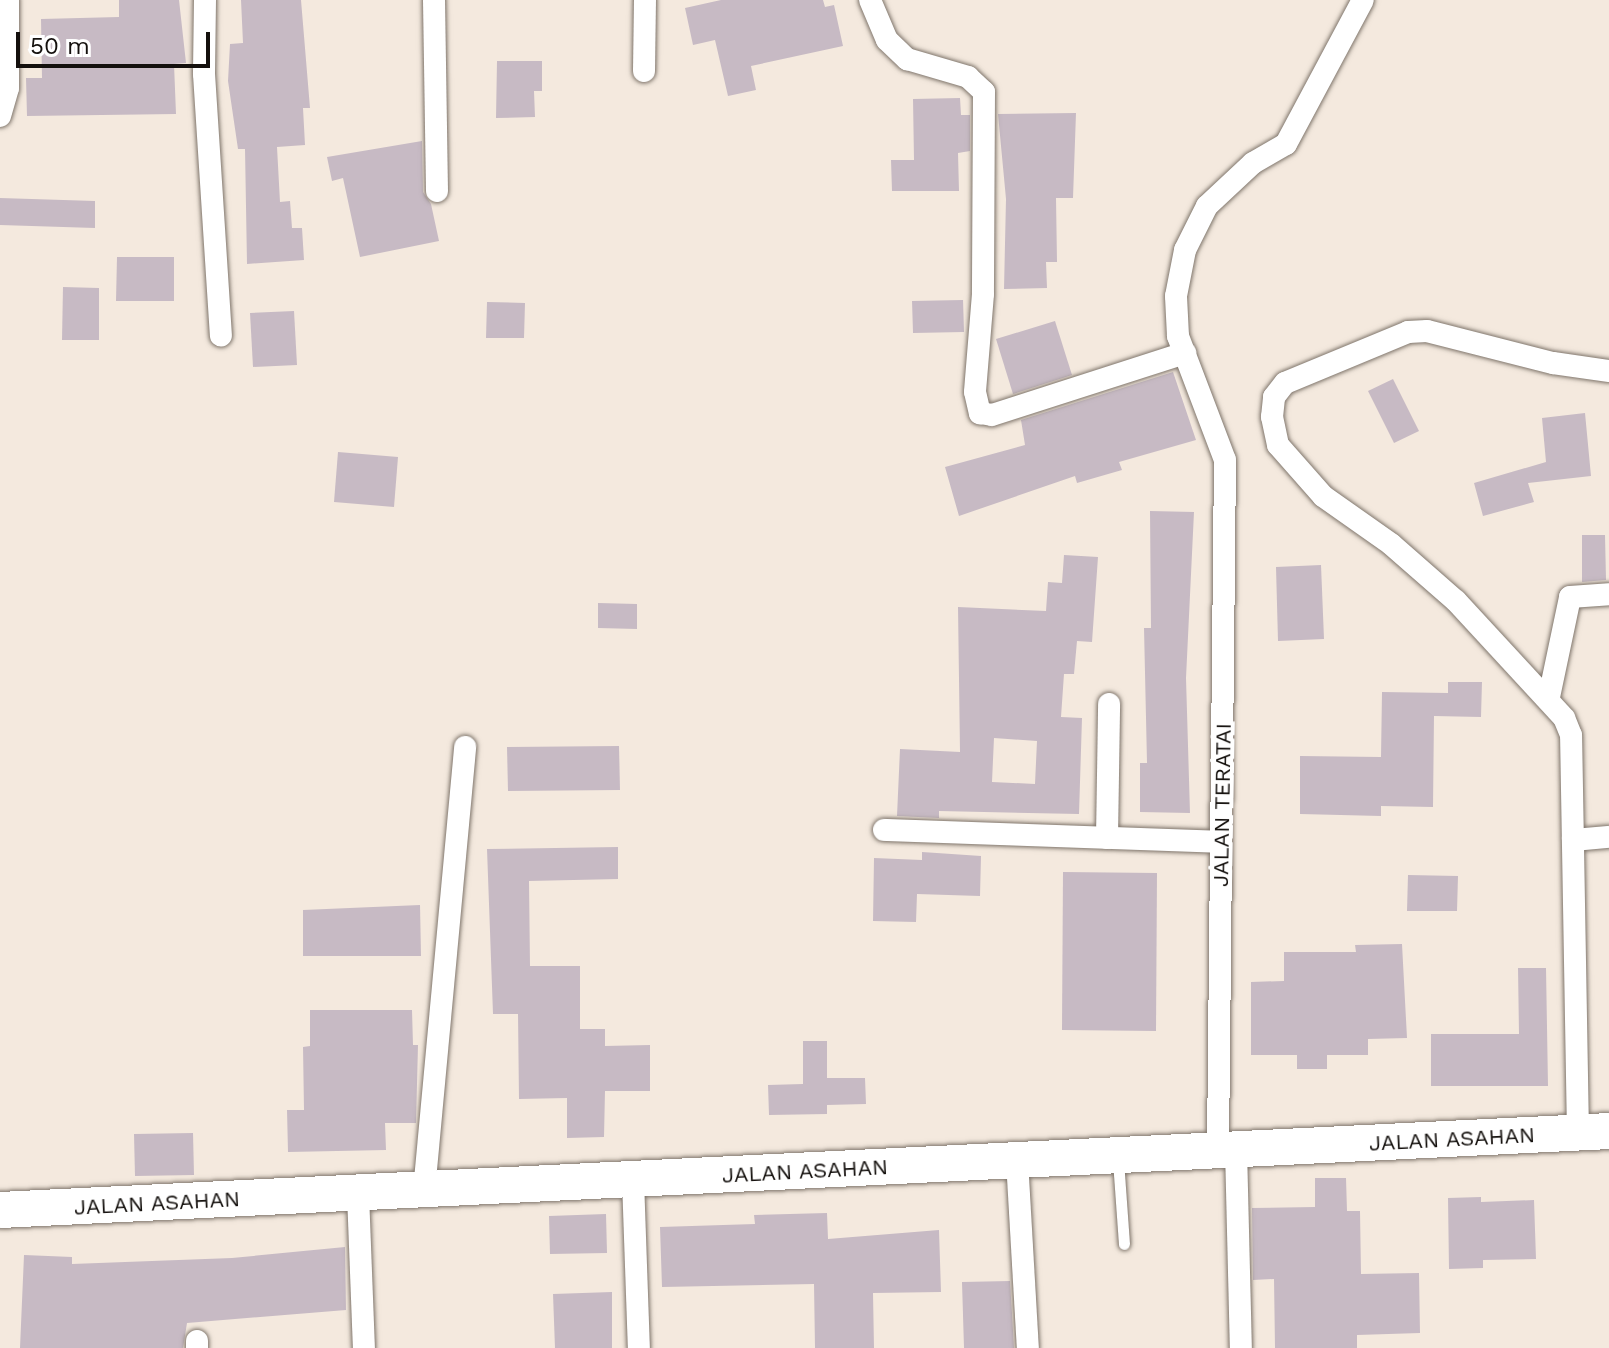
<!DOCTYPE html>
<style>
body{margin:0}
#map{position:relative;width:1609px;height:1348px;overflow:hidden;background:#f4e9de;font-family:"Work Sans",sans-serif}
div>[style]{position:absolute}
[style*='--x']{left:calc(var(--x)*1px);top:calc(var(--y)*1px);width:calc(var(--w)*1px);rotate:calc(var(--a)*1deg)}
.building>*{inset:0;background:#c7bac4}
.roads{filter:drop-shadow(0 0 2px #7f756b) drop-shadow(0 0 2px #7f756b)}
.lane>*{height:11px;margin:-5.5px;padding:0 5.5px;transform-origin:5.5px;border-radius:5.5px;background:#fff}
.street>*{height:22px;margin:-11px;padding:0 11px;transform-origin:11px;border-radius:11px;background:#fff}
.primary>*{height:36px;margin:-18px;padding:0 18px;transform-origin:18px;border-radius:18px;background:#fff}
span{translate:-50% -50%;white-space:nowrap;text-align:center;line-height:1.15;-webkit-text-stroke:8px #fff;paint-order:stroke}
.street-label{font-size:22px;color:#14100d}
.scale{position:absolute;left:16px;top:32px;width:194px;height:36px;box-sizing:border-box;border:4px solid #14100d;border-top:0;padding-left:10px;font-size:24px;line-height:28px;white-space:nowrap;color:#14100d;-webkit-text-stroke:6px #fff;paint-order:stroke}
</style>
<div id="map">
<div class="building">
<i style="clip-path:polygon(119px 0,179px 0,186px 63px,174px 64px,176px 114px,27px 116px,26px 78px,42px 78px,41px 19px,119px 17px)"></i>
<i style="clip-path:polygon(241px 0,301px 0,310px 108px,303px 108px,305px 145px,277px 147px,280px 202px,290px 201px,292px 228px,302px 228px,304px 260px,247px 264px,245px 149px,238px 149px,228px 81px,230px 44px,243px 43px)"></i>
<i style="clip-path:polygon(721px 0,823px 0,825px 7px,834px 5px,843px 46px,751px 66px,756px 90px,728px 96px,715px 40px,693px 45px,685px 8px)"></i>
<i style="clip-path:polygon(497px 61px,542px 61px,542px 91px,534px 91px,535px 117px,496px 118px)"></i>
<i style="clip-path:polygon(960px 98px,961px 115px,970px 115px,970px 151px,958px 153px,959px 191px,892px 191px,891px 160px,914px 160px,913px 99px)"></i>
<i style="clip-path:polygon(1076px 113px,1073px 198px,1056px 198px,1057px 262px,1046px 262px,1047px 288px,1004px 289px,1006px 199px,998px 114px)"></i>
<i style="clip-path:polygon(422px 141px,423px 192px,431px 204px,439px 241px,360px 257px,343px 178px,332px 181px,327px 157px)"></i>
<i style="clip-path:polygon(0 198px,95px 201px,95px 228px,0 225px)"></i>
<i style="clip-path:polygon(117px 257px,174px 257px,174px 301px,116px 301px)"></i>
<i style="clip-path:polygon(63px 287px,99px 288px,99px 340px,62px 340px)"></i>
<i style="clip-path:polygon(963px 300px,964px 332px,913px 333px,912px 301px)"></i>
<i style="clip-path:polygon(487px 302px,525px 303px,524px 338px,486px 338px)"></i>
<i style="clip-path:polygon(294px 311px,297px 365px,253px 367px,250px 313px)"></i>
<i style="clip-path:polygon(1055px 321px,1072px 375px,1013px 394px,996px 339px)"></i>
<i style="clip-path:polygon(1173px 372px,1196px 440px,1119px 462px,1122px 470px,1077px 483px,1075px 476px,959px 516px,945px 467px,1025px 445px,1021px 420px)"></i>
<i style="clip-path:polygon(1393px 379px,1419px 431px,1394px 443px,1368px 391px)"></i>
<i style="clip-path:polygon(1585px 413px,1591px 476px,1528px 483px,1534px 502px,1483px 516px,1474px 483px,1546px 462px,1542px 418px)"></i>
<i style="clip-path:polygon(338px 452px,398px 457px,394px 507px,334px 502px)"></i>
<i style="clip-path:polygon(1150px 511px,1194px 512px,1186px 678px,1190px 813px,1140px 812px,1140px 763px,1147px 763px,1144px 628px,1151px 628px)"></i>
<i style="clip-path:polygon(1582px 535px,1605px 535px,1606px 580px,1582px 582px)"></i>
<i style="clip-path:polygon(evenodd,1064px 555px,1098px 557px,1092px 642px,1077px 641px,1074px 674px,1064px 674px,1061px 717px,1082px 718px,1079px 814px,939px 811px,939px 818px,897px 816px,900px 749px,960px 752px,958px 607px,1046px 611px,1048px 582px,1062px 583px,1064px 555px,994px 738px,1037px 741px,1035px 784px,992px 782px,994px 738px)"></i>
<i style="clip-path:polygon(1321px 565px,1324px 639px,1278px 641px,1276px 567px)"></i>
<i style="clip-path:polygon(598px 603px,637px 604px,637px 629px,598px 628px)"></i>
<i style="clip-path:polygon(1448px 682px,1482px 682px,1481px 717px,1434px 716px,1433px 807px,1381px 806px,1381px 816px,1300px 814px,1300px 756px,1381px 757px,1382px 692px,1448px 693px)"></i>
<i style="clip-path:polygon(619px 746px,620px 790px,508px 791px,507px 747px)"></i>
<i style="clip-path:polygon(618px 847px,618px 879px,529px 881px,530px 966px,580px 966px,580px 1029px,605px 1029px,605px 1046px,650px 1045px,650px 1091px,605px 1091px,604px 1137px,567px 1138px,567px 1098px,519px 1099px,518px 1014px,493px 1014px,487px 849px)"></i>
<i style="clip-path:polygon(922px 852px,981px 856px,980px 896px,917px 894px,916px 922px,873px 921px,874px 858px,922px 860px)"></i>
<i style="clip-path:polygon(1063px 872px,1157px 873px,1156px 1031px,1062px 1030px)"></i>
<i style="clip-path:polygon(1408px 875px,1458px 876px,1457px 911px,1407px 911px)"></i>
<i style="clip-path:polygon(420px 905px,421px 956px,303px 956px,303px 910px)"></i>
<i style="clip-path:polygon(1402px 944px,1407px 1038px,1368px 1039px,1368px 1055px,1327px 1055px,1327px 1069px,1297px 1069px,1297px 1055px,1251px 1055px,1251px 982px,1284px 981px,1284px 952px,1356px 952px,1355px 945px)"></i>
<i style="clip-path:polygon(1518px 968px,1546px 968px,1548px 1086px,1431px 1086px,1431px 1034px,1519px 1034px)"></i>
<i style="clip-path:polygon(310px 1010px,412px 1010px,413px 1045px,418px 1045px,416px 1123px,385px 1123px,386px 1150px,288px 1152px,287px 1110px,304px 1110px,303px 1047px,310px 1046px)"></i>
<i style="clip-path:polygon(803px 1041px,827px 1041px,827px 1078px,865px 1078px,866px 1104px,827px 1105px,827px 1114px,769px 1115px,768px 1085px,803px 1084px)"></i>
<i style="clip-path:polygon(193px 1133px,194px 1175px,135px 1176px,134px 1134px)"></i>
<i style="clip-path:polygon(1315px 1178px,1346px 1178px,1347px 1211px,1360px 1211px,1361px 1274px,1419px 1273px,1420px 1333px,1357px 1335px,1357px 1348px,1275px 1348px,1274px 1279px,1253px 1280px,1252px 1208px,1315px 1207px)"></i>
<i style="clip-path:polygon(1481px 1197px,1481px 1202px,1534px 1200px,1536px 1259px,1483px 1260px,1483px 1268px,1449px 1269px,1448px 1198px)"></i>
<i style="clip-path:polygon(827px 1213px,828px 1239px,939px 1230px,941px 1292px,873px 1293px,874px 1348px,815px 1348px,814px 1284px,662px 1287px,660px 1227px,755px 1224px,754px 1215px)"></i>
<i style="clip-path:polygon(606px 1214px,607px 1253px,550px 1254px,549px 1216px)"></i>
<i style="clip-path:polygon(345px 1247px,346px 1310px,187px 1323px,183px 1348px,20px 1348px,24px 1255px,72px 1257px,72px 1264px,232px 1258px)"></i>
<i style="clip-path:polygon(1010px 1281px,1014px 1348px,964px 1348px,962px 1282px)"></i>
<i style="clip-path:polygon(612px 1292px,612px 1348px,555px 1348px,553px 1294px)"></i>
</div>
<div class="roads">
<div class="lane">
<i style="--x:1118;--y:1160;--w:84;--a:85.9"></i>
</div>
<div class="street">
<i style="--x:205;--y:0;--w:74;--a:90.8"></i>
<i style="--x:204;--y:74;--w:262;--a:86.3"></i>
<i style="--x:434;--y:0;--w:191;--a:89.1"></i>
<i style="--x:870;--y:0;--w:43;--a:67"></i>
<i style="--x:887;--y:40;--w:28;--a:44"></i>
<i style="--x:907;--y:59;--w:64;--a:16.4"></i>
<i style="--x:968;--y:77;--w:22;--a:43"></i>
<i style="--x:984;--y:92;--w:202;--a:90.3"></i>
<i style="--x:983;--y:294;--w:98;--a:94.7"></i>
<i style="--x:975;--y:392;--w:22;--a:77"></i>
<i style="--x:980;--y:413;--w:12;--a:9"></i>
<i style="--x:992;--y:415;--w:203;--a:-17.8"></i>
<i style="--x:644;--y:71;--w:71;--a:-89.2"></i>
<i style="--x:0;--y:116;--w:29;--a:-74"></i>
<i style="--x:8;--y:88;--w:88;--a:-90"></i>
<i style="--x:1549;--y:697;--w:102;--a:-78.1"></i>
<i style="--x:1570;--y:597;--w:39;--a:-4"></i>
<i style="--x:884;--y:830;--w:337;--a:2"></i>
<i style="--x:1107;--y:838;--w:134;--a:-89.1"></i>
<i style="--x:1573;--y:840;--w:36;--a:-5"></i>
<i style="--x:1578;--y:1133;--w:398;--a:-91"></i>
<i style="--x:1571;--y:735;--w:18;--a:-112"></i>
<i style="--x:1564;--y:718;--w:159;--a:-132.7"></i>
<i style="--x:1456;--y:601;--w:86;--a:-138.8"></i>
<i style="--x:1391;--y:544;--w:83;--a:-144.8"></i>
<i style="--x:1323;--y:496;--w:68;--a:-131.4"></i>
<i style="--x:1278;--y:445;--w:29;--a:-102"></i>
<i style="--x:1272;--y:417;--w:20;--a:-84"></i>
<i style="--x:1274;--y:397;--w:18;--a:-52"></i>
<i style="--x:1285;--y:383;--w:133;--a:-22.5"></i>
<i style="--x:1408;--y:332;--w:19;--a:-3"></i>
<i style="--x:1427;--y:331;--w:130;--a:14.3"></i>
<i style="--x:1553;--y:363;--w:57;--a:8.1"></i>
<i style="--x:1236;--y:1149;--w:199;--a:88.6"></i>
<i style="--x:1218;--y:1150;--w:690;--a:-89.42"></i>
<i style="--x:1225;--y:460;--w:133;--a:-110.8"></i>
<i style="--x:1178;--y:336;--w:40;--a:-92.9"></i>
<i style="--x:1176;--y:296;--w:47;--a:-78.9"></i>
<i style="--x:1185;--y:250;--w:49;--a:-63.4"></i>
<i style="--x:1207;--y:206;--w:63;--a:-43.1"></i>
<i style="--x:1253;--y:163;--w:38;--a:-30"></i>
<i style="--x:1286;--y:144;--w:163;--a:-61.9"></i>
<i style="--x:1017;--y:1160;--w:188;--a:86.7"></i>
<i style="--x:633;--y:1180;--w:168;--a:88"></i>
<i style="--x:424;--y:1191;--w:446;--a:-84.7"></i>
<i style="--x:358;--y:1194;--w:154;--a:87.8"></i>
<i style="--x:197;--y:1341;--w:7;--a:90"></i>
</div>
<div class="primary">
<i style="--x:0;--y:1210;--w:1611;--a:-2.81"></i>
</div>
</div>
<div class="street-label">
<span style="left:1222px;top:805px;rotate:-89deg">JALAN TERATAI</span>
<span style="left:1452px;top:1139px;rotate:-3deg">JALAN ASAHAN</span>
<span style="left:805px;top:1171px;rotate:-3deg">JALAN ASAHAN</span>
<span style="left:157px;top:1203px;rotate:-3deg">JALAN ASAHAN</span>
</div>
<div class="scale">50 m</div>
</div>
